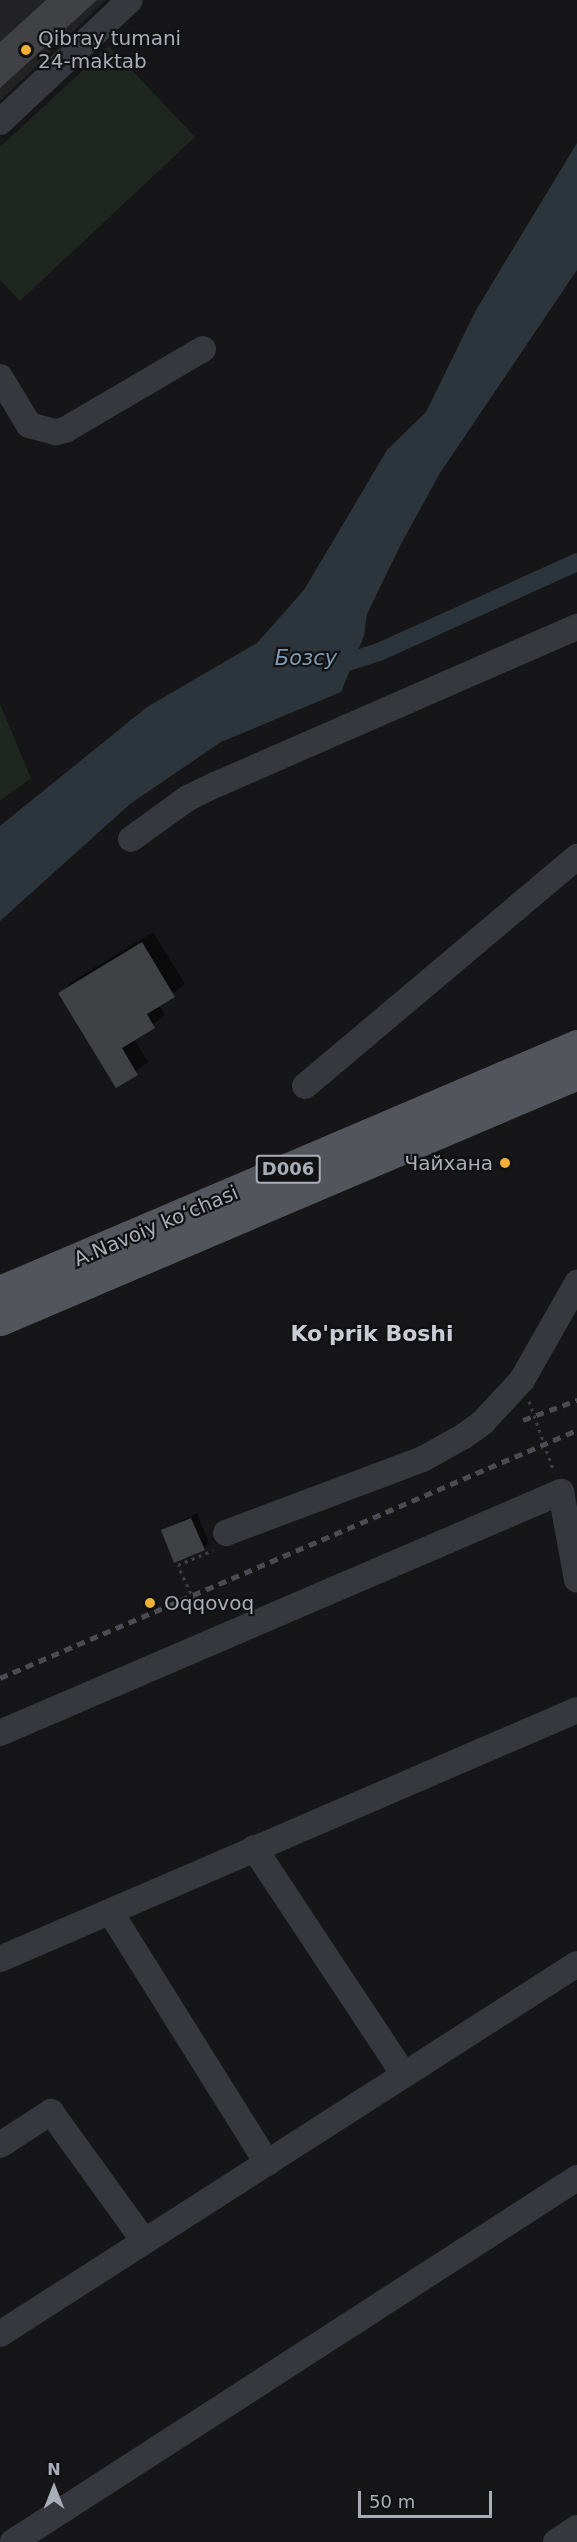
<!DOCTYPE html>
<meta charset="utf-8">
<style>
body{margin:0}
#map{position:relative;width:577px;height:2542px;overflow:hidden;background:#161618;font-family:"DejaVu Sans",sans-serif}
div>[style]{position:absolute}
[style*='--x']{left:calc(var(--x)*1px);top:calc(var(--y)*1px);width:calc(var(--w)*1px);rotate:calc(var(--a)*1deg)}
.built>*{inset:0;background:#222225}
.green>*{inset:0;background:#1e261f}
.water>*{inset:0;background:#2c353c}
.shadow>*{inset:0;background:#0007}
.canal>*{height:18px;margin:-9px;padding:0 9px;transform-origin:9px;border-radius:9px;background:#2c353c}
.building>*{inset:0;background:#404145}
.path>*{height:3px;margin-top:-1.5px;transform-origin:0;background:repeating-linear-gradient(90deg,#3d3f44 0 3px,transparent 0 7.5px)}
.minor>*{height:26px;margin:-13px;padding:0 13px;transform-origin:13px;border-radius:13px;background:#37383d}
.major>*{height:33px;margin:-16.5px;padding:0 16.5px;transform-origin:16.5px;border-radius:16.5px;background:#53555c}
.rail>*{height:4.5px;margin-top:-2.25px;transform-origin:0;background:repeating-linear-gradient(90deg,#4a4c52 0 8px,transparent 0 14px)}
.dots>*{width:16px;height:16px;translate:-50% -50%;box-sizing:border-box;border:3px solid #111113;border-radius:50%}
span{translate:-50% -50%;white-space:nowrap;text-align:center;line-height:1.15;-webkit-text-stroke:4.5px #111113;paint-order:stroke}
.shield-label span{padding:2px 4px;background:#111113;border:2px solid;border-radius:4px;-webkit-text-stroke-width:0}
.shield-label{font-size:18px;color:#a8adb8;font-weight:700}
.poi-label{font-size:20px;color:#a8adb8}
.left{translate:0 -50%;text-align:left}
.right{translate:-100% -50%;text-align:right}
.street-label{font-size:20px;color:#a8adb8}
.water-label{font-size:21px;color:#7f9bb3;font-style:italic}
.quarter-label{font-size:22px;color:#c9ccd4;font-weight:700}
.north{position:absolute;left:24px;top:2458px;width:60px;height:60px;-webkit-text-stroke:4px #111113;paint-order:stroke;rotate:0deg;font-size:16px;font-weight:700;line-height:24px;text-align:center;color:#a8adb8}
.north::after{content:'';display:block;margin:auto;width:21px;height:27px;background:#a8adb8;clip-path:polygon(50% 0,100% 100%,50% 72%,0 100%)}
.scale{position:absolute;left:358px;top:2491px;width:134px;height:27px;box-sizing:border-box;border:3px solid #a8adb8;border-top:0;padding-left:8px;font-size:18px;line-height:21px;white-space:nowrap;color:#a8adb8;-webkit-text-stroke:4px #111113;paint-order:stroke}
</style>
<div id="map">
<div class="built">
<i style="clip-path:polygon(0 0,106px 0,0 101px)"></i>
</div>
<div class="green">
<i style="clip-path:polygon(109px 46px,195px 137px,20px 301px,0 280px,0 147px)"></i>
<i style="clip-path:polygon(0 704px,31px 778px,0 801px)"></i>
</div>
<div class="water">
<i style="clip-path:polygon(577px 143px,577px 270px,440px 473px,401px 544px,367px 614px,364px 636px,341px 692px,221px 742px,130px 804px,0 921px,0 826px,147px 707px,257px 643px,304px 590px,387px 450px,426px 412px,476px 310px)"></i>
</div>
<div class="shadow">
<i style="clip-path:polygon(153px 932px,185px 984px,159px 1005px,165px 1015px,134px 1039px,148px 1062px,116px 1086px,60px 993px,71px 982px)"></i>
<i style="clip-path:polygon(197px 1513px,209px 1543px,204px 1549px,162px 1530px)"></i>
</div>
<div class="canal">
<i style="--x:332;--y:667;--w:49;--a:-17.7"></i>
<i style="--x:379;--y:652;--w:217;--a:-24.4"></i>
</div>
<div class="building">
<i style="clip-path:polygon(46px 0,97px 0,0 88px,0 42px)"></i>
<i style="clip-path:polygon(142px 942px,175px 997px,147px 1014px,155px 1028px,122px 1048px,138px 1075px,116px 1088px,58px 993px)"></i>
<i style="clip-path:polygon(191px 1518px,205px 1550px,174px 1563px,161px 1530px)"></i>
</div>
<div class="path">
<i style="--x:529;--y:1401;--w:75;--a:70.6"></i>
<i style="--x:194;--y:1600;--w:38;--a:-115"></i>
<i style="--x:178;--y:1565;--w:38;--a:-23"></i>
</div>
<div class="minor">
<i style="--x:0;--y:122;--w:178;--a:-43.2"></i>
<i style="--x:0;--y:377;--w:56;--a:58.9"></i>
<i style="--x:29;--y:425;--w:28;--a:15"></i>
<i style="--x:56;--y:432;--w:9;--a:-13"></i>
<i style="--x:65;--y:430;--w:160;--a:-30.4"></i>
<i style="--x:131;--y:839;--w:70;--a:-35.7"></i>
<i style="--x:188;--y:798;--w:30;--a:-26"></i>
<i style="--x:215;--y:785;--w:395;--a:-23.6"></i>
<i style="--x:305;--y:1086;--w:356;--a:-40.1"></i>
<i style="--x:226;--y:1533;--w:210;--a:-20.6"></i>
<i style="--x:423;--y:1459;--w:47;--a:-29.3"></i>
<i style="--x:464;--y:1436;--w:24;--a:-36"></i>
<i style="--x:483;--y:1422;--w:57;--a:-47.1"></i>
<i style="--x:522;--y:1380;--w:112;--a:-60.4"></i>
<i style="--x:0;--y:1733;--w:611;--a:-23.25"></i>
<i style="--x:561;--y:1492;--w:89;--a:79.7"></i>
<i style="--x:254;--y:1848;--w:272;--a:56.5"></i>
<i style="--x:111;--y:1913;--w:295;--a:58"></i>
<i style="--x:0;--y:1959;--w:628;--a:-23.34"></i>
<i style="--x:0;--y:2145;--w:61;--a:-32.9"></i>
<i style="--x:51;--y:2112;--w:159;--a:54.2"></i>
<i style="--x:0;--y:2334;--w:685;--a:-32.67"></i>
<i style="--x:13;--y:2542;--w:671;--a:-32.84"></i>
<i style="--x:556;--y:2542;--w:25;--a:-34"></i>
</div>
<div class="major">
<i style="--x:0;--y:1292;--w:627;--a:-23.09"></i>
<i style="--x:0;--y:1319;--w:627;--a:-23.09"></i>
</div>
<div class="rail">
<i style="--x:523;--y:1420;--w:58;--a:-20.3"></i>
<i style="--x:0;--y:1678;--w:628;--a:-23.26"></i>
</div>
<div class="dots">
<i style="left:26px;top:50px;background:#f2b134"></i>
<i style="left:505px;top:1163px;background:#f2b134"></i>
<i style="left:150px;top:1603px;background:#f2b134"></i>
</div>
<div class="shield-label">
<span style="left:288px;top:1169px">D006</span>
</div>
<div class="poi-label">
<span class="left" style="left:38px;top:50px">Qibray tumani<br>24-maktab</span>
<span class="right" style="left:493px;top:1163px">Чайхана</span>
<span class="left" style="left:164px;top:1603px">Oqqovoq</span>
</div>
<div class="street-label">
<span style="left:156px;top:1226px;rotate:-23deg">A.Navoiy ko‘chasi</span>
</div>
<div class="water-label">
<span style="left:306px;top:658px">Бозсу</span>
</div>
<div class="quarter-label">
<span style="left:372px;top:1334px">Ko'prik Boshi</span>
</div>
<div class="north">N</div>
<div class="scale">50 m</div>
</div>
